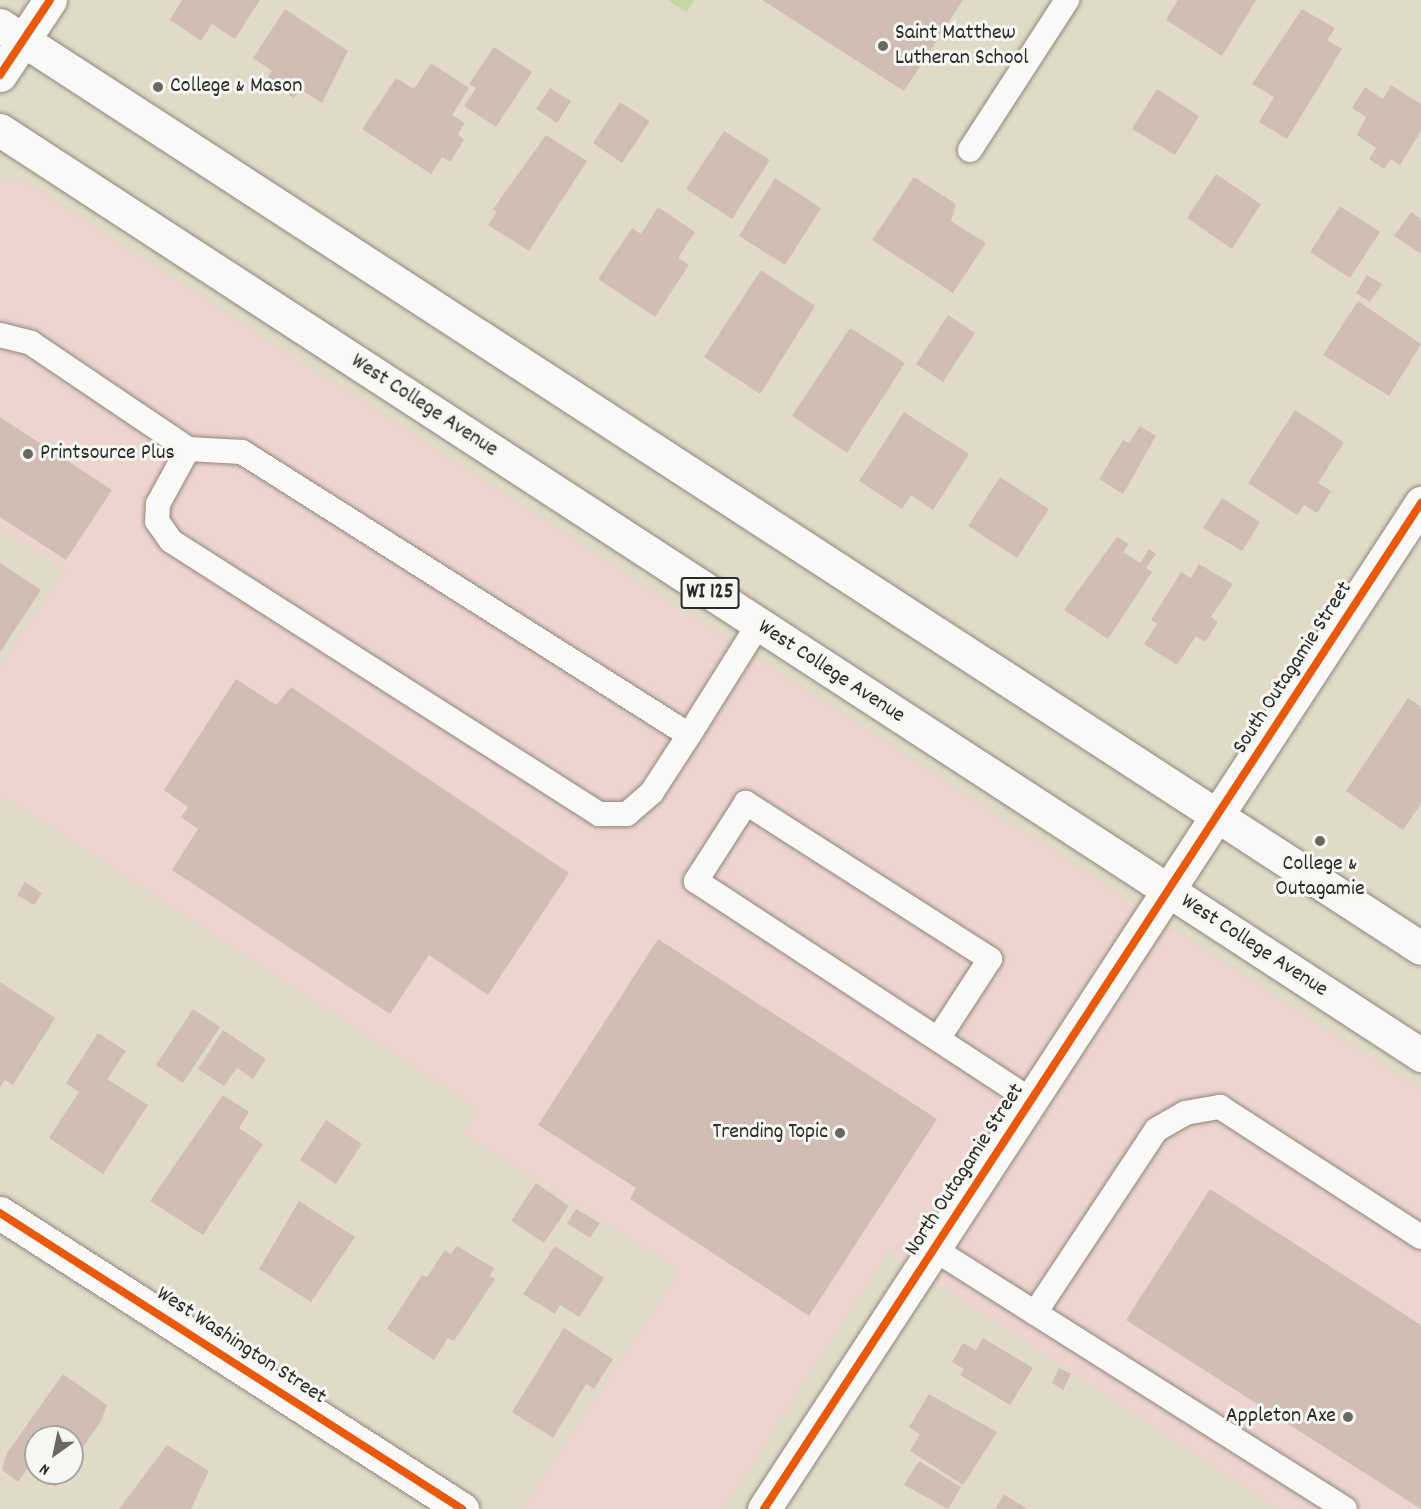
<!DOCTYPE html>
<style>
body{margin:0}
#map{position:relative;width:1421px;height:1509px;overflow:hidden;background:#e2dac8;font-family:Dekko,sans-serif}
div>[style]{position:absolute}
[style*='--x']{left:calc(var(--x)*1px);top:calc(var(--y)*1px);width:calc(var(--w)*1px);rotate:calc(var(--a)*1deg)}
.built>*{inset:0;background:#eed4ce}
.green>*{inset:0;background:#c5d7a0}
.building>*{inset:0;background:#d0beb5}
.roads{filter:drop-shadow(0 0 2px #8c887f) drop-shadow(0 0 2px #8c887f)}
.lane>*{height:24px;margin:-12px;padding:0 12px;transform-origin:12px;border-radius:12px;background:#fbf9f7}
.street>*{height:33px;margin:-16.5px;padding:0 16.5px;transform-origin:16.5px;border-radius:16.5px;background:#fbf9f7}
.secondary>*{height:33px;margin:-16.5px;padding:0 16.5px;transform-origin:16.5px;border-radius:16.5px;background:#fbf9f7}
.primary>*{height:33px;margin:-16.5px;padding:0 16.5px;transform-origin:16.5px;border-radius:16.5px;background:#fbf9f7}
.cycleway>*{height:8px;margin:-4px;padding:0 4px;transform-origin:4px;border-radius:4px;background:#e8590c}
.dots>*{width:16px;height:16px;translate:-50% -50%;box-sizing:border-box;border:3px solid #f6f6f2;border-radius:50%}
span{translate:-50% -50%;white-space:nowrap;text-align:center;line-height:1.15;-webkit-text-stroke:6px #f6f6f2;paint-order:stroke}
.shield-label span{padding:2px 4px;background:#f6f6f2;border:2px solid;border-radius:4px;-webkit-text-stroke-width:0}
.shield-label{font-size:21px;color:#2b2b2b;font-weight:700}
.poi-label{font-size:22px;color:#2b2b2b}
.left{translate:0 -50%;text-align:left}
.right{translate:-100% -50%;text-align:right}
.street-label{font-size:22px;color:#2b2b2b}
.north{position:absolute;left:24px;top:1425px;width:60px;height:60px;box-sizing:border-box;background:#f6f6f2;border:2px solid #a5a5a2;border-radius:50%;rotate:213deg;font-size:16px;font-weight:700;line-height:24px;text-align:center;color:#2b2b2b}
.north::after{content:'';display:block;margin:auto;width:21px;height:27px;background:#6b6862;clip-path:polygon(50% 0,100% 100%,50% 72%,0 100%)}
</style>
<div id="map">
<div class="built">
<i style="clip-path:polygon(0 181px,25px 183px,43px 194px,1421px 1091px,1421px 1509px,1279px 1509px,888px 1251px,723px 1509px,523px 1509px,680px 1270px,463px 1133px,479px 1109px,0 794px,0 666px,65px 570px,0 528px)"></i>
</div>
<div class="green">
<i style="clip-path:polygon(668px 0,694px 0,687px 12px)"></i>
</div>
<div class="building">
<i style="clip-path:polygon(182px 0,260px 0,235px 39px,212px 24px,201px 41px,170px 20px)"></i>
<i style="clip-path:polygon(762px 0,963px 0,904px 91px)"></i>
<i style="clip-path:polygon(1178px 0,1256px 0,1222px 56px,1166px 20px)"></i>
<i style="clip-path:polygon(285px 9px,348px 51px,322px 103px,300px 89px,294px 98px,266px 80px,272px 71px,253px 58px)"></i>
<i style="clip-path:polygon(1302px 9px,1335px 28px,1327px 40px,1342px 49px,1287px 139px,1259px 122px,1274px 97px,1252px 84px)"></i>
<i style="clip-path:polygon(494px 47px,532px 72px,496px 127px,464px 106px,476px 88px,469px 84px)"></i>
<i style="clip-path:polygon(431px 63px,469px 88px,452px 115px,465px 123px,458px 134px,464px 140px,450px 162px,442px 157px,431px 174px,362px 129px,396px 78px,414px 89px)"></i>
<i style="clip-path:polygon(1391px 85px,1421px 104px,1421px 131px,1400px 165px,1391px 159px,1384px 169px,1369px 159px,1376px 148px,1357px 135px,1366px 117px,1352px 108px,1365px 87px,1383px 99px)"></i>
<i style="clip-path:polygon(550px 88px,571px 101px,557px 123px,536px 109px)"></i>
<i style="clip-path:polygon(1157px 89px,1199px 116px,1175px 155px,1132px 129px)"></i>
<i style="clip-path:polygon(620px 102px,650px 121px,622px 163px,593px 143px)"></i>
<i style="clip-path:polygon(724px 131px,770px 160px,732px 219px,686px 189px)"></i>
<i style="clip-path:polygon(546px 135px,587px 161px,529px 251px,488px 225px,497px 212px,493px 209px)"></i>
<i style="clip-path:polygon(1216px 174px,1261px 204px,1232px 249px,1187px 218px)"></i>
<i style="clip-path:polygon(914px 177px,956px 204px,951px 221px,986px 243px,953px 293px,872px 240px)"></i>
<i style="clip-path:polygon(775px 178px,821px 208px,785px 265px,739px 236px)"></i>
<i style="clip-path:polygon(1340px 206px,1380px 232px,1350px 278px,1310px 252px)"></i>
<i style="clip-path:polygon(658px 207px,695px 232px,678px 258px,689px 265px,655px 317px,598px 279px,632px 228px,641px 234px)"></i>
<i style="clip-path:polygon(1411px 212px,1421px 219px,1421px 254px,1394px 236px)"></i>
<i style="clip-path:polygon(761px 270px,815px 306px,760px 394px,704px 357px)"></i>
<i style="clip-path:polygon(1367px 275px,1382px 284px,1370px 302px,1356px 293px)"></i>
<i style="clip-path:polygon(1358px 301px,1421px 344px,1389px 396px,1323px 355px)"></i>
<i style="clip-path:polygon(948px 315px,975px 333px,943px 382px,916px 364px)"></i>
<i style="clip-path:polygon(850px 328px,905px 363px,847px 453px,792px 416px)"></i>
<i style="clip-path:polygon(1295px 410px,1344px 442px,1318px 483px,1331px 491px,1317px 513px,1304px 505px,1297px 515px,1248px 483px)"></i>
<i style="clip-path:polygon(904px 412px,969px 454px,933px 510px,911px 495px,902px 509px,859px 481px)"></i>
<i style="clip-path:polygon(0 417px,112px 490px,66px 560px,0 517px)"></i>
<i style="clip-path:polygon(1140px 426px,1156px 436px,1123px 494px,1099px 479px,1123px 440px,1129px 443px)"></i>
<i style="clip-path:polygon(1000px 477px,1049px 509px,1017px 558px,968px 526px)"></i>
<i style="clip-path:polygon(1222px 498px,1260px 522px,1242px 551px,1203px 528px)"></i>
<i style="clip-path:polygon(1117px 537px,1129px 544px,1123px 552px,1140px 563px,1149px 549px,1156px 554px,1146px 568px,1152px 572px,1108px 639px,1064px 610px)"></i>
<i style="clip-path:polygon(0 563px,41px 590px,0 652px)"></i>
<i style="clip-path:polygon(1199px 564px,1233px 584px,1211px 617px,1218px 622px,1205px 642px,1196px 636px,1177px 665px,1144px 644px,1157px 624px,1151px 620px,1181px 572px,1191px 578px)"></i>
<i style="clip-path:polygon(236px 679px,276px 705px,291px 687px,569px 873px,488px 995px,429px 955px,390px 1014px,172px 870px,198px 829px,181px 817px,188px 807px,164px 790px)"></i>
<i style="clip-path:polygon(1408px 698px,1421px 707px,1421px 804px,1403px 830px,1346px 791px)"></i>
<i style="clip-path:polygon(25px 882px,42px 893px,34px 905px,17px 895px)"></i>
<i style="clip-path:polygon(658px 939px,937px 1119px,809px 1316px,630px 1199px,636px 1188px,538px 1125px)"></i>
<i style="clip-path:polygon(0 982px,55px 1018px,13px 1085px,5px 1080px,0 1087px)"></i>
<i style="clip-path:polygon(193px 1009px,220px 1027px,183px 1083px,156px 1065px)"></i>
<i style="clip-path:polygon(223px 1030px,266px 1059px,253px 1079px,237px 1068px,224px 1086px,198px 1069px)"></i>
<i style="clip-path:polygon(98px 1033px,126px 1051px,107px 1079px,148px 1105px,103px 1174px,49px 1138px,79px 1092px,66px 1083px)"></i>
<i style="clip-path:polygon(223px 1095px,249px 1112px,239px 1128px,263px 1144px,203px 1235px,150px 1201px)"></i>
<i style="clip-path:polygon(326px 1120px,362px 1144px,336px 1184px,300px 1160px)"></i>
<i style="clip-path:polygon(536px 1183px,569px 1206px,544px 1243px,511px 1221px)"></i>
<i style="clip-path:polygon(1210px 1189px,1421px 1325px,1421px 1509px,1126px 1320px)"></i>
<i style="clip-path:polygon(299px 1201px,355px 1237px,311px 1302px,259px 1269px)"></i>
<i style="clip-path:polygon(576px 1209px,600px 1223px,590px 1238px,567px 1223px)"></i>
<i style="clip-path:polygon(457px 1246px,494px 1268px,490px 1276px,495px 1279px,454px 1341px,448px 1338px,434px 1360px,387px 1329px,422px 1275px,427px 1277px,445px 1250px,451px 1254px)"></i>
<i style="clip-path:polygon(555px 1246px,604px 1278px,579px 1317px,560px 1305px,555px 1314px,523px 1294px)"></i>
<i style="clip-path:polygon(564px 1328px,613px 1359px,594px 1389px,586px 1384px,553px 1438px,512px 1412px)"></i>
<i style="clip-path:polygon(983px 1338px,1033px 1368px,1010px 1405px,960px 1375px,964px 1369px,952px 1362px,963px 1343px,976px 1350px)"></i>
<i style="clip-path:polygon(1059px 1368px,1071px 1374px,1063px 1390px,1052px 1383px)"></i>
<i style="clip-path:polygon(63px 1374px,107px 1405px,101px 1421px,72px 1463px,72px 1437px,36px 1437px,36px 1473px,65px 1473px,56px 1487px,28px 1468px,18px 1482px,2px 1470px,7px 1453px)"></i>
<i style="clip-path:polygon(929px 1394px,997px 1432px,963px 1485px,910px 1451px,920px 1434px,909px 1427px)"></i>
<i style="clip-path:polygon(167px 1445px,209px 1471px,191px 1509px,119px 1509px)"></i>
<i style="clip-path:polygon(919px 1461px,961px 1487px,948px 1509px,904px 1485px)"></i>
<i style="clip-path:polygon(1004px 1494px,1027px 1509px,995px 1509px)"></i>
</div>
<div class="roads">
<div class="lane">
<i style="--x:970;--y:150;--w:179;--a:-57.1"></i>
<i style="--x:0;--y:335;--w:32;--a:14"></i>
<i style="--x:31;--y:343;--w:189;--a:34"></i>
<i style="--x:689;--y:735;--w:529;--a:-147.66"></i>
<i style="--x:242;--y:452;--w:54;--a:-176.8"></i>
<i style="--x:188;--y:449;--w:63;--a:118.6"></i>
<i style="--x:158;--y:504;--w:17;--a:93"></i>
<i style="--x:157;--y:521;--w:24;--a:55"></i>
<i style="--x:171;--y:541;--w:508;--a:32.53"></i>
<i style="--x:599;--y:814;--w:28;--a:0"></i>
<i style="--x:627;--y:814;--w:33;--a:-41"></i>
<i style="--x:652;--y:792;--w:68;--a:-57"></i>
<i style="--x:689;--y:735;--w:130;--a:-57.9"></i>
<i style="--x:938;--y:1039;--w:95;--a:-57"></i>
<i style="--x:990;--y:959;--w:290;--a:-147.4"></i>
<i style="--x:746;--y:803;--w:93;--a:122.7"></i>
<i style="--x:696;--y:881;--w:402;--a:33.2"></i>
<i style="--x:934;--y:1249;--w:486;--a:32.3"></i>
<i style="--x:1035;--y:1313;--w:219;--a:-56.5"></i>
<i style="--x:1156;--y:1130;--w:34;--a:-30"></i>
<i style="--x:1185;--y:1113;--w:36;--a:-10"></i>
<i style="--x:1220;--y:1107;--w:239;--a:32.9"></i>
</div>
<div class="street">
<i style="--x:0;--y:1213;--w:549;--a:32.65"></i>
<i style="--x:764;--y:1509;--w:1202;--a:-56.85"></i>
</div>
<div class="secondary">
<i style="--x:0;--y:75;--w:90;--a:-56.3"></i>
</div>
<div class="primary">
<i style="--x:0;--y:25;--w:1694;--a:33.01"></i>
<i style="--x:0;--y:130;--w:1696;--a:33.06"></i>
</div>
</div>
<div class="cycleway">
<i style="--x:0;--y:75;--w:90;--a:-56.3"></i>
<i style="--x:0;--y:1213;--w:549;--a:32.65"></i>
<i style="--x:764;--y:1509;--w:1202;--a:-56.85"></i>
</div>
<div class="dots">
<i style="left:883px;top:46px;background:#6b6862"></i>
<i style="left:158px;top:87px;background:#6b6862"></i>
<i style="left:28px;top:454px;background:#6b6862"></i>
<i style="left:1320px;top:841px;background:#6b6862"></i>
<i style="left:840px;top:1133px;background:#6b6862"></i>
<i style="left:1348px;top:1417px;background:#6b6862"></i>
</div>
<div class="shield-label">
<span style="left:710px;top:593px">WI 125</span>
</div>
<div class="poi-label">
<span class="left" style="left:895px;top:46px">Saint Matthew<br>Lutheran School</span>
<span class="left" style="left:170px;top:87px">College &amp; Mason</span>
<span class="left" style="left:40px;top:454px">Printsource Plus</span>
<span style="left:1320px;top:877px">College &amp;<br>Outagamie</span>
<span class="right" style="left:828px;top:1133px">Trending Topic</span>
<span class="right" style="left:1336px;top:1417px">Appleton Axe</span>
</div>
<div class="street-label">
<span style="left:424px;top:406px;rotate:33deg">West College Avenue</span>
<span style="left:1293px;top:668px;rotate:-57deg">South Outagamie Street</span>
<span style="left:831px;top:672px;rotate:33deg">West College Avenue</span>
<span style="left:1254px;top:946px;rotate:33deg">West College Avenue</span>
<span style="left:965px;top:1170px;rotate:-57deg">North Outagamie Street</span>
<span style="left:241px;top:1346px;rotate:33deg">West Washington Street</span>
</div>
<div class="north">N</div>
</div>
